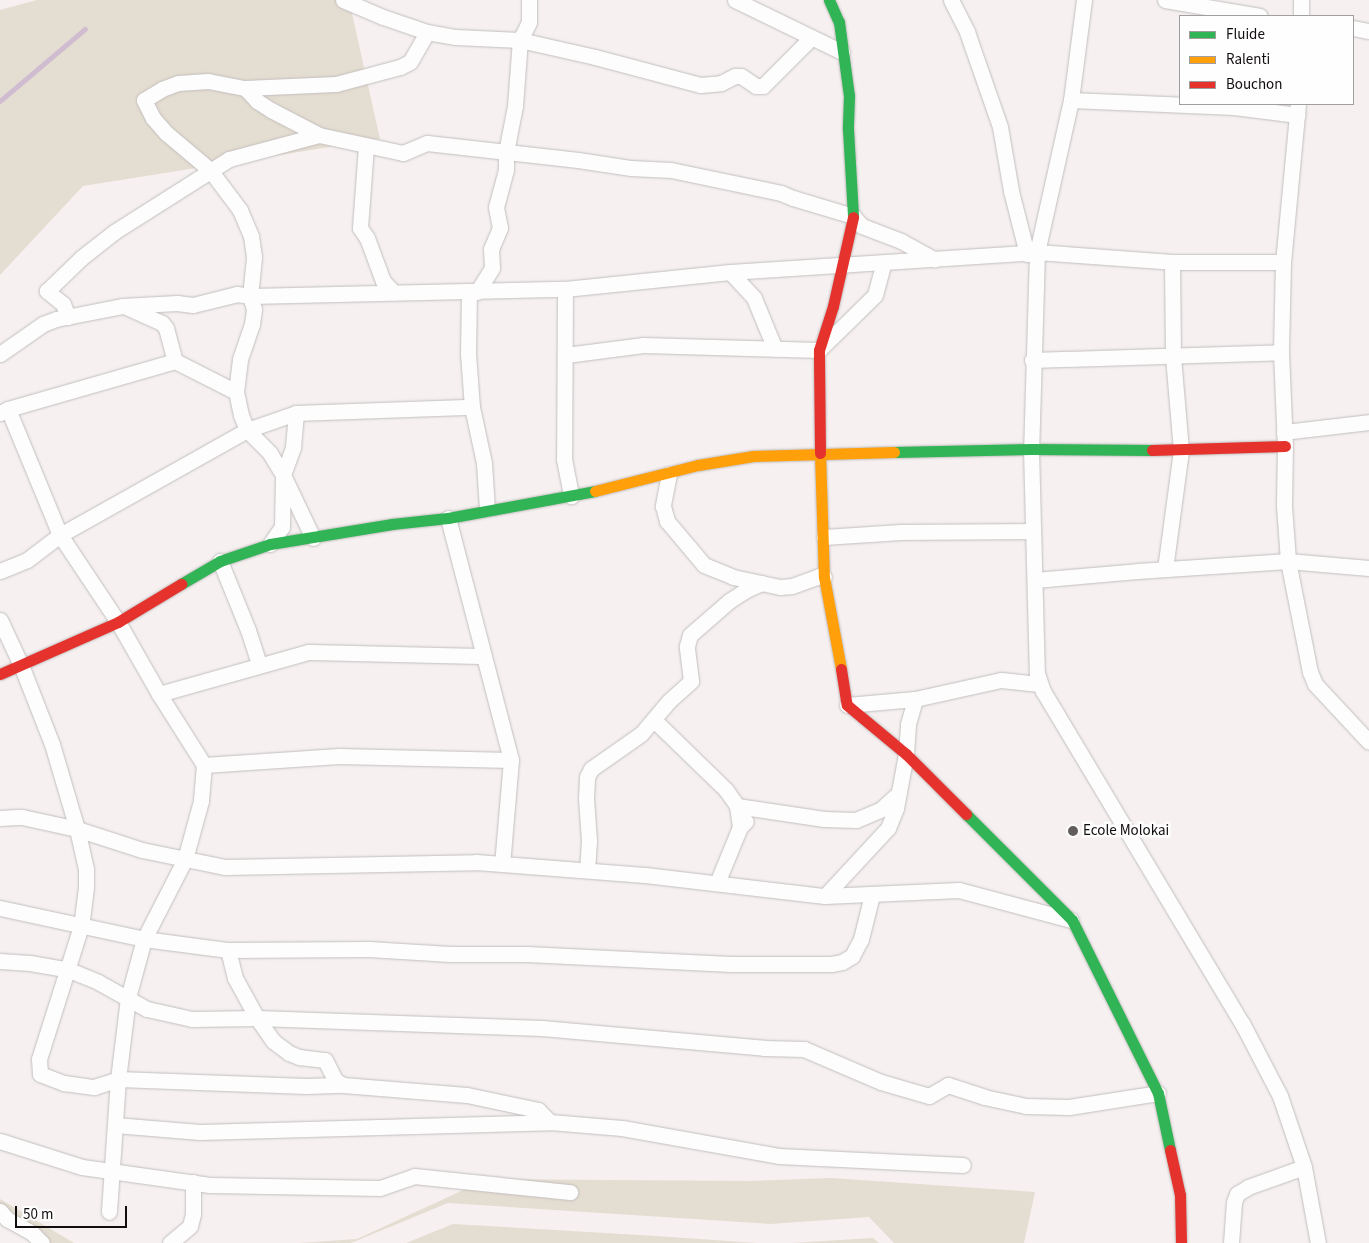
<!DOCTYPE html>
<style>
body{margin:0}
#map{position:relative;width:1369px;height:1243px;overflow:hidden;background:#f6f0f0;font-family:"Source Sans 3",sans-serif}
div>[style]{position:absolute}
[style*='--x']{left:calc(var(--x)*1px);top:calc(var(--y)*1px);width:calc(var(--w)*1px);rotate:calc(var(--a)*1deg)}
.green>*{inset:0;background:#e4ddd1}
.stream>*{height:4.5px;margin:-2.25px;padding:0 2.25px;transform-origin:2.25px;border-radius:2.25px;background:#d0bcd0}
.roads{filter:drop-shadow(0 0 1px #c2bebe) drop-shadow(0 0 1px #c2bebe)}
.street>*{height:15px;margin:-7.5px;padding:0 7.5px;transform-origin:7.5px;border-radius:7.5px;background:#fefdfd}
.fast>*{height:11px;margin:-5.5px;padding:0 5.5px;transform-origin:5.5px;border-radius:5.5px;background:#30b455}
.slow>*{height:11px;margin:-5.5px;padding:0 5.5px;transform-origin:5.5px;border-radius:5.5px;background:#ff9f0a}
.jam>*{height:11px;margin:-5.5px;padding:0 5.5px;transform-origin:5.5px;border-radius:5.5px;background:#e5322d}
.dots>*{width:14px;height:14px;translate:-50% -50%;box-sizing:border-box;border:2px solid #fefefe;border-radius:50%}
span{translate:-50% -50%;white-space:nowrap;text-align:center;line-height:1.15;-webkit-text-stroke:5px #fefefe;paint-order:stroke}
.poi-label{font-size:15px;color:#120e0e}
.left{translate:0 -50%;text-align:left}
.legend{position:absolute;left:1179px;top:15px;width:175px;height:90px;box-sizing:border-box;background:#fefefe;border:1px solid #a09e9e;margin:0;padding:6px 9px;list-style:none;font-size:15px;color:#120e0e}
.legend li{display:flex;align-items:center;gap:10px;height:25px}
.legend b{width:25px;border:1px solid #a09e9e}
.scale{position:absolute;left:15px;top:1206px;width:112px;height:22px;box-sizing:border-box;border:2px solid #120e0e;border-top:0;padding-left:6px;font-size:15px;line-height:18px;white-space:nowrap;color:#120e0e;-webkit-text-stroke:4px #fefefe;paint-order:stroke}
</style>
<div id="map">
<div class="green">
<i style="clip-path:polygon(37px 0,349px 0,380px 139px,83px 186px,0 275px,0 10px)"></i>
<i style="clip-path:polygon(831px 1178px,1035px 1192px,1024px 1243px,894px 1243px,869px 1217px,770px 1224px,448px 1203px,351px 1243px,299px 1243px,357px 1239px,487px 1179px,751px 1181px)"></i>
<i style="clip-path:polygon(0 1199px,74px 1243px,45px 1243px,0 1211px)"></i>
<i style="clip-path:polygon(453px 1224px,656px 1236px,757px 1243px,406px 1243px)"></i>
<i style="clip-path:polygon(873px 1238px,879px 1243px,791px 1243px)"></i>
</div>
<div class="stream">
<i style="--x:0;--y:101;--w:111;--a:-40.3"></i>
</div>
<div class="roads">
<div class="street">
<i style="--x:343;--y:0;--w:43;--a:23"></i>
<i style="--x:383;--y:17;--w:46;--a:18.8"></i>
<i style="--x:427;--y:32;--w:29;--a:10"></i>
<i style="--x:456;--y:37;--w:64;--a:2.7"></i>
<i style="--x:520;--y:40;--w:77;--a:12.8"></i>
<i style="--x:595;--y:57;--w:109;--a:14.9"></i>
<i style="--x:700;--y:85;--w:21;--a:-5"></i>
<i style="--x:721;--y:83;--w:16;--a:-27"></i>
<i style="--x:735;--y:76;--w:6;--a:0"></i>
<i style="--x:741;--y:76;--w:18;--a:34"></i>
<i style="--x:756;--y:86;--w:7;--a:0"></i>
<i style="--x:763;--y:86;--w:68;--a:-45"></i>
<i style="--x:735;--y:0;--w:119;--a:25.9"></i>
<i style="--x:951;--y:0;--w:36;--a:63"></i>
<i style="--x:967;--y:32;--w:101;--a:70.8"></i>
<i style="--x:1000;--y:127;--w:65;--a:80.2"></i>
<i style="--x:1011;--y:191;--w:65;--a:75.7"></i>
<i style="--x:1084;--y:0;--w:101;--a:97.4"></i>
<i style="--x:1071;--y:100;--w:156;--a:102.6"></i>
<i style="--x:1037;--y:252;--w:197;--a:91.7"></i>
<i style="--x:1031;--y:449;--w:224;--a:88.5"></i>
<i style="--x:1037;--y:673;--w:19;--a:72"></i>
<i style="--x:1043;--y:691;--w:387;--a:59.1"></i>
<i style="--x:1242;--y:1023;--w:82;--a:62.5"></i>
<i style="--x:1280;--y:1096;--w:75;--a:71.3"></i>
<i style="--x:1304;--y:1167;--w:77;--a:79.6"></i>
<i style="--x:1165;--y:0;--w:96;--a:9.6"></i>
<i style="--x:1301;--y:16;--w:16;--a:-90"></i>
<i style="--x:1353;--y:28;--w:16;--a:11"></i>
<i style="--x:245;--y:88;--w:18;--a:47"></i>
<i style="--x:257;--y:101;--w:17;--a:33"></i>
<i style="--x:271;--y:110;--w:54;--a:27.5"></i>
<i style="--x:319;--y:135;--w:86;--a:12.1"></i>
<i style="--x:403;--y:153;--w:26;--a:-23"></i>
<i style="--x:427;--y:143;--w:152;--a:6.4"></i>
<i style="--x:578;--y:160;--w:54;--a:8.6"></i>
<i style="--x:631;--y:168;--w:40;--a:2.9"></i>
<i style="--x:671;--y:170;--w:112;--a:11.8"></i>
<i style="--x:781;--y:193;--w:13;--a:23"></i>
<i style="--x:793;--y:198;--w:63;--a:16.7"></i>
<i style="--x:853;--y:216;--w:13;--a:48"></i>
<i style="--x:862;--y:226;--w:42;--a:21"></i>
<i style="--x:901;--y:241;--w:38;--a:29"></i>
<i style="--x:1071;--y:100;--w:163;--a:2.5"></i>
<i style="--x:1234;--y:107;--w:64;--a:7.2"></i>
<i style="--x:1298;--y:104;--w:159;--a:95.4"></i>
<i style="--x:1283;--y:262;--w:90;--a:91.3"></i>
<i style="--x:1281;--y:352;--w:94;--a:87.6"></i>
<i style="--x:1285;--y:446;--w:60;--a:91"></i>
<i style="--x:1284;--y:506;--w:55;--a:85.8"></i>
<i style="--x:1288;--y:561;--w:113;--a:78.8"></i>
<i style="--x:1310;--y:672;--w:13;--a:67"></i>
<i style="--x:1315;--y:684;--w:79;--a:47"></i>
<i style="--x:366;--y:146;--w:82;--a:94.2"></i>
<i style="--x:360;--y:228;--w:12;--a:55"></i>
<i style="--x:367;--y:238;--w:46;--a:69.6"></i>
<i style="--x:383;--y:281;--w:16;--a:47"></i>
<i style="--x:730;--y:272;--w:35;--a:47"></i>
<i style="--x:754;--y:298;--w:55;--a:67.6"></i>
<i style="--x:565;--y:289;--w:170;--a:90.3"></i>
<i style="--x:564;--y:459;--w:38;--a:79"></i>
<i style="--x:469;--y:292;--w:61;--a:90.9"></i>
<i style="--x:468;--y:353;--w:54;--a:85.8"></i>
<i style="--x:472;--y:407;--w:57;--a:77.9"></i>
<i style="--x:484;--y:463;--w:46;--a:86.3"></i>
<i style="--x:477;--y:292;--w:28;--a:-58"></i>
<i style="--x:492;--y:268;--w:19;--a:-93"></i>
<i style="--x:491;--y:249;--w:23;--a:-67"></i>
<i style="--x:500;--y:228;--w:21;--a:-101"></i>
<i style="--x:496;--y:207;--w:39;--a:-75"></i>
<i style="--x:506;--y:169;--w:17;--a:-90"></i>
<i style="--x:506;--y:152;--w:47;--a:-78.9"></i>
<i style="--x:515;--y:106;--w:66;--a:-85.7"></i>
<i style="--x:520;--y:40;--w:20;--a:-63"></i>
<i style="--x:529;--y:22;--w:22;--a:-90"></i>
<i style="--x:126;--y:307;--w:39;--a:24"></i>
<i style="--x:162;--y:323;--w:6;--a:51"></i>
<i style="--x:166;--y:328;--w:34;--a:75"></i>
<i style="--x:68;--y:317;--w:14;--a:-111"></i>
<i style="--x:63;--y:304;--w:21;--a:-141"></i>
<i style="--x:47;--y:291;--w:47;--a:-44.1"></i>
<i style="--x:81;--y:258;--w:42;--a:-38.2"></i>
<i style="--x:114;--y:232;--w:136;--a:-32.4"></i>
<i style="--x:229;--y:159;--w:93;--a:-14.9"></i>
<i style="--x:0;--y:354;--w:52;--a:-34.9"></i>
<i style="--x:43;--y:324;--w:14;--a:-21"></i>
<i style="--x:56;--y:319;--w:67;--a:-11.1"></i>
<i style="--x:122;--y:306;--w:55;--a:-3.1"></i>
<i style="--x:177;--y:303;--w:16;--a:7"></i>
<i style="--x:193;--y:305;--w:45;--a:-14"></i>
<i style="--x:237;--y:294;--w:13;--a:9"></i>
<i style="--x:250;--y:296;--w:315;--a:-1.3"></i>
<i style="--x:565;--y:289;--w:166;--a:-5.9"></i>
<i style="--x:730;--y:272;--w:308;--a:-3.7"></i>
<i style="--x:1037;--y:252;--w:135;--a:4.2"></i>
<i style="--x:1172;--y:262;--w:111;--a:0"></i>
<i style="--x:566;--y:355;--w:78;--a:-7.4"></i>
<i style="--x:643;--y:345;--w:176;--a:1.6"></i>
<i style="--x:819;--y:350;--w:78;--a:-44.5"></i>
<i style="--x:875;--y:295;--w:34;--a:-75"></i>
<i style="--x:1032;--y:360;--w:249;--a:-1.8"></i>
<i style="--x:8;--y:409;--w:136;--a:67.6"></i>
<i style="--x:60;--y:535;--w:105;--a:56.3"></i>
<i style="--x:118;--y:622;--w:83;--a:60.3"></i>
<i style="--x:159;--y:694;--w:84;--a:57.6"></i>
<i style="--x:204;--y:765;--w:36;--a:95"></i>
<i style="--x:201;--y:801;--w:60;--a:105.4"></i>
<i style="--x:185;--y:859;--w:90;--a:117.1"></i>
<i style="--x:144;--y:939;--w:61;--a:105.2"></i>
<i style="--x:128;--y:998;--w:82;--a:97"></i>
<i style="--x:118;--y:1079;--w:133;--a:93.9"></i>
<i style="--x:0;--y:413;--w:9;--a:-27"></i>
<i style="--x:8;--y:409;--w:174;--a:-16"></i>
<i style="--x:175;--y:361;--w:68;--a:26.9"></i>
<i style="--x:1284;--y:432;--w:86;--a:-6.7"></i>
<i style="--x:669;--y:474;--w:33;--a:101"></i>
<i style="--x:663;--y:506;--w:16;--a:75"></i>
<i style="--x:667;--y:521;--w:57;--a:49.9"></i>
<i style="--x:704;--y:565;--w:31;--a:22"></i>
<i style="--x:733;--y:577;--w:48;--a:12"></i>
<i style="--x:780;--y:587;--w:12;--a:-5"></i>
<i style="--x:792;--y:586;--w:29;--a:-20"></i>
<i style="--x:819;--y:576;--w:5;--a:11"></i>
<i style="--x:448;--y:518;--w:250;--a:75.4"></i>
<i style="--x:511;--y:760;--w:104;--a:94.9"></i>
<i style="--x:824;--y:537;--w:77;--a:-3.7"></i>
<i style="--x:901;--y:532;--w:131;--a:-0.4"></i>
<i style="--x:313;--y:538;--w:70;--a:-115.5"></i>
<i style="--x:283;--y:475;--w:26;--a:-121"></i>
<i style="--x:270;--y:453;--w:33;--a:-135"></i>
<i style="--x:247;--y:430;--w:16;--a:-112"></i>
<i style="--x:241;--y:415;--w:24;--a:-102"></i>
<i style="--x:236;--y:392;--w:33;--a:-83"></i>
<i style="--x:240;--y:359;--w:37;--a:-71"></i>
<i style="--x:252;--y:324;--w:15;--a:-82"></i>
<i style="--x:254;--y:309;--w:14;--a:-107"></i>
<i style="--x:250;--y:296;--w:39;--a:-84"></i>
<i style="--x:254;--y:257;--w:21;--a:-98"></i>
<i style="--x:251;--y:236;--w:28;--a:-113"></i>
<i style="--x:240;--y:210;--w:50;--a:-126.9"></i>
<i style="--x:210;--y:170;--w:57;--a:-139.9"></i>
<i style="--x:166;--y:133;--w:20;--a:-131"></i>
<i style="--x:153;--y:118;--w:20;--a:-117"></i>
<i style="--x:144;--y:100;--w:21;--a:-31"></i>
<i style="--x:162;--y:89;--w:17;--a:-21"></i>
<i style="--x:178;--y:83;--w:30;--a:-4"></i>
<i style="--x:208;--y:81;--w:38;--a:11"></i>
<i style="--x:245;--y:88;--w:91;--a:-2.5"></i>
<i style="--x:336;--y:84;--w:66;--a:-14.9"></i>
<i style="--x:400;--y:67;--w:11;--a:-27"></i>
<i style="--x:410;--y:62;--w:34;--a:-60"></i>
<i style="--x:270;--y:544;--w:21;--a:-55"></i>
<i style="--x:282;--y:527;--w:52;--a:-88.9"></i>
<i style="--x:283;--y:475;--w:30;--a:-70"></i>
<i style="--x:293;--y:447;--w:34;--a:-85"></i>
<i style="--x:220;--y:561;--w:74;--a:67.9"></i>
<i style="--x:248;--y:630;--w:36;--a:72"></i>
<i style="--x:1165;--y:569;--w:120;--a:-82.3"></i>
<i style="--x:1181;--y:450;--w:94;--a:-94.9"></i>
<i style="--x:1173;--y:356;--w:94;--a:-90.6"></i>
<i style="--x:0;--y:571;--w:29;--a:-22"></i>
<i style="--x:27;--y:560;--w:41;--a:-37.1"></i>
<i style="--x:60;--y:535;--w:214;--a:-29.3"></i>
<i style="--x:247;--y:430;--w:52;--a:-19.1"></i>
<i style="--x:296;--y:413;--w:176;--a:-2"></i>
<i style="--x:1035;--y:580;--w:102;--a:-5"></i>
<i style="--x:1137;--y:571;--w:151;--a:-3.8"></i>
<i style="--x:1288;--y:561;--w:81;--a:4.9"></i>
<i style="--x:0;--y:620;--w:50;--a:65"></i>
<i style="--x:21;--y:665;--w:85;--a:68.6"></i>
<i style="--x:52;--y:744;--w:89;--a:73.6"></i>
<i style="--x:77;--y:829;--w:41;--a:77.3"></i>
<i style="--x:86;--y:869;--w:18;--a:90"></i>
<i style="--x:86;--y:887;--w:39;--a:97"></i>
<i style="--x:81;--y:926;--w:139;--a:107.5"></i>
<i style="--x:39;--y:1059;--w:15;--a:86"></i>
<i style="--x:40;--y:1074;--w:26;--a:21"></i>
<i style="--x:64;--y:1083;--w:30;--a:8"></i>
<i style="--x:94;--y:1087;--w:25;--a:-18"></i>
<i style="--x:118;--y:1079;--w:188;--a:2.1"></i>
<i style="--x:306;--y:1086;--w:37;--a:-2"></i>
<i style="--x:159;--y:694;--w:155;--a:-15.7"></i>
<i style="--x:308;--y:652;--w:175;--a:1.3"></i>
<i style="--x:847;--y:705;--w:68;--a:-5"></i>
<i style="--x:915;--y:699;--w:88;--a:-12.5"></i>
<i style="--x:1001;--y:680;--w:38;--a:6"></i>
<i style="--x:654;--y:720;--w:100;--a:44.2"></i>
<i style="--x:726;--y:790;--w:19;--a:55"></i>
<i style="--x:737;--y:806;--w:21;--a:82"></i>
<i style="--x:204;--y:765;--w:135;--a:-3.8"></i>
<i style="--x:339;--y:756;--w:172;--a:1.3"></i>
<i style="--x:737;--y:806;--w:88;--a:8.5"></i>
<i style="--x:824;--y:819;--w:32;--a:2"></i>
<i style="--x:856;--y:820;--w:26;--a:-23"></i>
<i style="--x:880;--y:810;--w:25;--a:-42"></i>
<i style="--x:0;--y:818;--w:22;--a:-3"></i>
<i style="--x:22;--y:817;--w:56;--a:12.3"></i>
<i style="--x:77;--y:829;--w:68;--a:17.9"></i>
<i style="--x:142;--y:850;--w:85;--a:11.6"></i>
<i style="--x:225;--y:867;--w:251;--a:-1.1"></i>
<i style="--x:476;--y:862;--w:169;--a:4.4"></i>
<i style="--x:645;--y:875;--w:181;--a:6.7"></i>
<i style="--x:825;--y:896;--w:134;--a:-2.6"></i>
<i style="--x:959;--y:890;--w:116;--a:15"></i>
<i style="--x:587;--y:870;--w:29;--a:-86"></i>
<i style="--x:589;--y:841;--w:43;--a:-94"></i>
<i style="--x:586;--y:798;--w:21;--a:-87"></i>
<i style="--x:587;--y:777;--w:9;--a:-63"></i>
<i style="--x:591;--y:769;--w:61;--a:-35"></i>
<i style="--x:641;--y:734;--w:43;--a:-49.7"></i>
<i style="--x:669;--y:701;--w:30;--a:-42"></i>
<i style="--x:691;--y:681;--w:35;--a:-97"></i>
<i style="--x:687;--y:646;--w:11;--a:-75"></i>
<i style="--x:690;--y:635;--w:52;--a:-41.1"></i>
<i style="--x:729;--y:601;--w:20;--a:-33"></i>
<i style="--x:746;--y:590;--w:17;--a:-24"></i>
<i style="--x:717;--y:883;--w:61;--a:-67.7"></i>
<i style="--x:740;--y:827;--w:8;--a:-45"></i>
<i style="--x:825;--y:896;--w:93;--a:-47.2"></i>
<i style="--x:888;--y:828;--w:22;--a:-68"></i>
<i style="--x:896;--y:808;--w:55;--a:-79.5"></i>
<i style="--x:906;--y:754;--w:30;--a:-86"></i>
<i style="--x:908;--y:724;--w:26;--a:-74"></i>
<i style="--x:0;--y:908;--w:147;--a:12.1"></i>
<i style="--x:144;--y:939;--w:85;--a:7.5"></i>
<i style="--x:228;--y:950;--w:141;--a:-0.4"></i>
<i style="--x:369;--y:949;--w:81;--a:3.5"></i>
<i style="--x:450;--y:954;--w:77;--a:0"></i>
<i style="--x:527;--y:954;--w:205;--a:2.8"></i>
<i style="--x:732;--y:964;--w:99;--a:0"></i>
<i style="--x:831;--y:964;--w:11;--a:-10"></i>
<i style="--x:842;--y:962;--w:12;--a:-31"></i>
<i style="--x:852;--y:956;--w:19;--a:-62"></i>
<i style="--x:861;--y:939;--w:45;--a:-76"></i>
<i style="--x:228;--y:950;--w:29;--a:76"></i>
<i style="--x:235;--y:978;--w:46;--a:61.2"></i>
<i style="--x:257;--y:1018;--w:28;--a:55"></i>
<i style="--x:273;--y:1041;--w:20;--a:37"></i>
<i style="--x:289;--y:1053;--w:11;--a:22"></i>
<i style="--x:299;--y:1057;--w:26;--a:7"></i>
<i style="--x:325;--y:1060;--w:22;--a:63"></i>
<i style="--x:335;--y:1080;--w:9;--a:32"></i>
<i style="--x:343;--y:1085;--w:124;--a:4.6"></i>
<i style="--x:467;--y:1095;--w:73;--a:11.9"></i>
<i style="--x:538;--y:1110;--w:17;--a:45"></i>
<i style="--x:0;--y:961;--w:30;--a:4"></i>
<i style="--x:30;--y:963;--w:40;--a:10"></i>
<i style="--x:69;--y:970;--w:31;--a:22"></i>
<i style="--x:98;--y:982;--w:56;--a:28.9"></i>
<i style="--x:147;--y:1009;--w:46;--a:12.5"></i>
<i style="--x:192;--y:1019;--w:65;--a:-0.9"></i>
<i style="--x:257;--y:1018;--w:285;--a:2"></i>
<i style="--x:542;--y:1028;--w:223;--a:5.1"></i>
<i style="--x:764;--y:1048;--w:40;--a:1.4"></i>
<i style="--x:804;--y:1049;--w:84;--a:23.2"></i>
<i style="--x:881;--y:1082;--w:50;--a:16.3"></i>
<i style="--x:929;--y:1096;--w:22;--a:-30"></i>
<i style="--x:948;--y:1085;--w:38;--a:18"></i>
<i style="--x:984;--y:1097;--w:43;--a:12.1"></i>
<i style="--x:1026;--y:1106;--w:43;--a:1.3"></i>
<i style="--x:1069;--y:1107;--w:90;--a:-8.9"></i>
<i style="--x:115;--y:1125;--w:85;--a:4.7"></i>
<i style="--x:200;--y:1132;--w:350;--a:-1.6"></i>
<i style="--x:550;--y:1122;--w:72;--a:4.8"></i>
<i style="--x:622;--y:1128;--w:159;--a:10.1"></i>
<i style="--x:779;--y:1156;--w:184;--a:2.8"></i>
<i style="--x:0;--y:1141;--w:86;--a:17.6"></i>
<i style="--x:82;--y:1167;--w:129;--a:8"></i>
<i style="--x:210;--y:1185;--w:170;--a:1"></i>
<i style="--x:380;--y:1188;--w:36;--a:-19"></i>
<i style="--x:414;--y:1176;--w:157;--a:5.9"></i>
<i style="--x:0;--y:1211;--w:11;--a:49"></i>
<i style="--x:7;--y:1219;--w:29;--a:29"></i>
<i style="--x:32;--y:1233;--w:14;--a:45"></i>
<i style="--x:170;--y:1243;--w:26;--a:-40"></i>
<i style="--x:190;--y:1226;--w:12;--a:-76"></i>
<i style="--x:193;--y:1214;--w:32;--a:-90"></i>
<i style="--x:1231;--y:1243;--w:41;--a:-85.8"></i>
<i style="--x:1234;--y:1202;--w:9;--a:-69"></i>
<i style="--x:1237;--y:1194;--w:13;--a:-32"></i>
<i style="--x:1248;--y:1187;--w:59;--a:-19.7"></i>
</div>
<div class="fast">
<i style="--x:829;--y:0;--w:24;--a:66"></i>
<i style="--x:839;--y:22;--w:75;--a:82.3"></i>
<i style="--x:849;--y:96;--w:33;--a:92"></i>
<i style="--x:848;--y:129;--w:88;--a:86.7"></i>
<i style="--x:894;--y:452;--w:137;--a:-1.3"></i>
<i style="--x:1031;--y:449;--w:121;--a:0.5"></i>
<i style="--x:181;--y:584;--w:45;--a:-30.5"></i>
<i style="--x:220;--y:561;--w:53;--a:-18.8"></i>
<i style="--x:270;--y:544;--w:124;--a:-9.3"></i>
<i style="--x:392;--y:524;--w:56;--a:-6.1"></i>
<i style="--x:448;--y:518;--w:149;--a:-10.4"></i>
<i style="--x:966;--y:814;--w:150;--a:45"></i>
<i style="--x:1072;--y:920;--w:193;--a:63.6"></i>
<i style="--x:1158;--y:1093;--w:58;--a:78.1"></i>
</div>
<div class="slow">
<i style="--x:820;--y:453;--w:124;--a:88.2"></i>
<i style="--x:824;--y:577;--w:94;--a:79.5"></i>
<i style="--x:595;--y:491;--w:106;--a:-14.2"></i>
<i style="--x:698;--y:465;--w:56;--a:-9.3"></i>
<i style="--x:753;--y:456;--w:141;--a:-1.6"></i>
</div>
<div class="jam">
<i style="--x:1152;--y:450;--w:133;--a:-1.7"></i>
<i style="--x:820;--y:453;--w:103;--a:-90.6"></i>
<i style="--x:819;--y:350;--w:46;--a:-72.3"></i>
<i style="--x:833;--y:306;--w:91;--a:-77.3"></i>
<i style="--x:841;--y:669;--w:36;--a:81"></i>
<i style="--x:847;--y:705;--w:77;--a:39.7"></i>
<i style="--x:906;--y:754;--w:85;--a:45"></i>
<i style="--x:0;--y:674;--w:129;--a:-23.8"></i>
<i style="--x:118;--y:622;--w:74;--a:-31.1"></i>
<i style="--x:1170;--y:1150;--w:46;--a:77.5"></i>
<i style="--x:1180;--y:1195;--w:48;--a:88.8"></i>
</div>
</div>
<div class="dots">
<i style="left:1073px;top:831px;background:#625d5d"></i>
</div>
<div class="poi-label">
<span class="left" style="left:1083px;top:831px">Ecole Molokai</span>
</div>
<ul class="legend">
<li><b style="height:6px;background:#30b455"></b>Fluide</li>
<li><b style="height:6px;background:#ff9f0a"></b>Ralenti</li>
<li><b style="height:6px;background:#e5322d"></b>Bouchon</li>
</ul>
<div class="scale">50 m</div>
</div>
